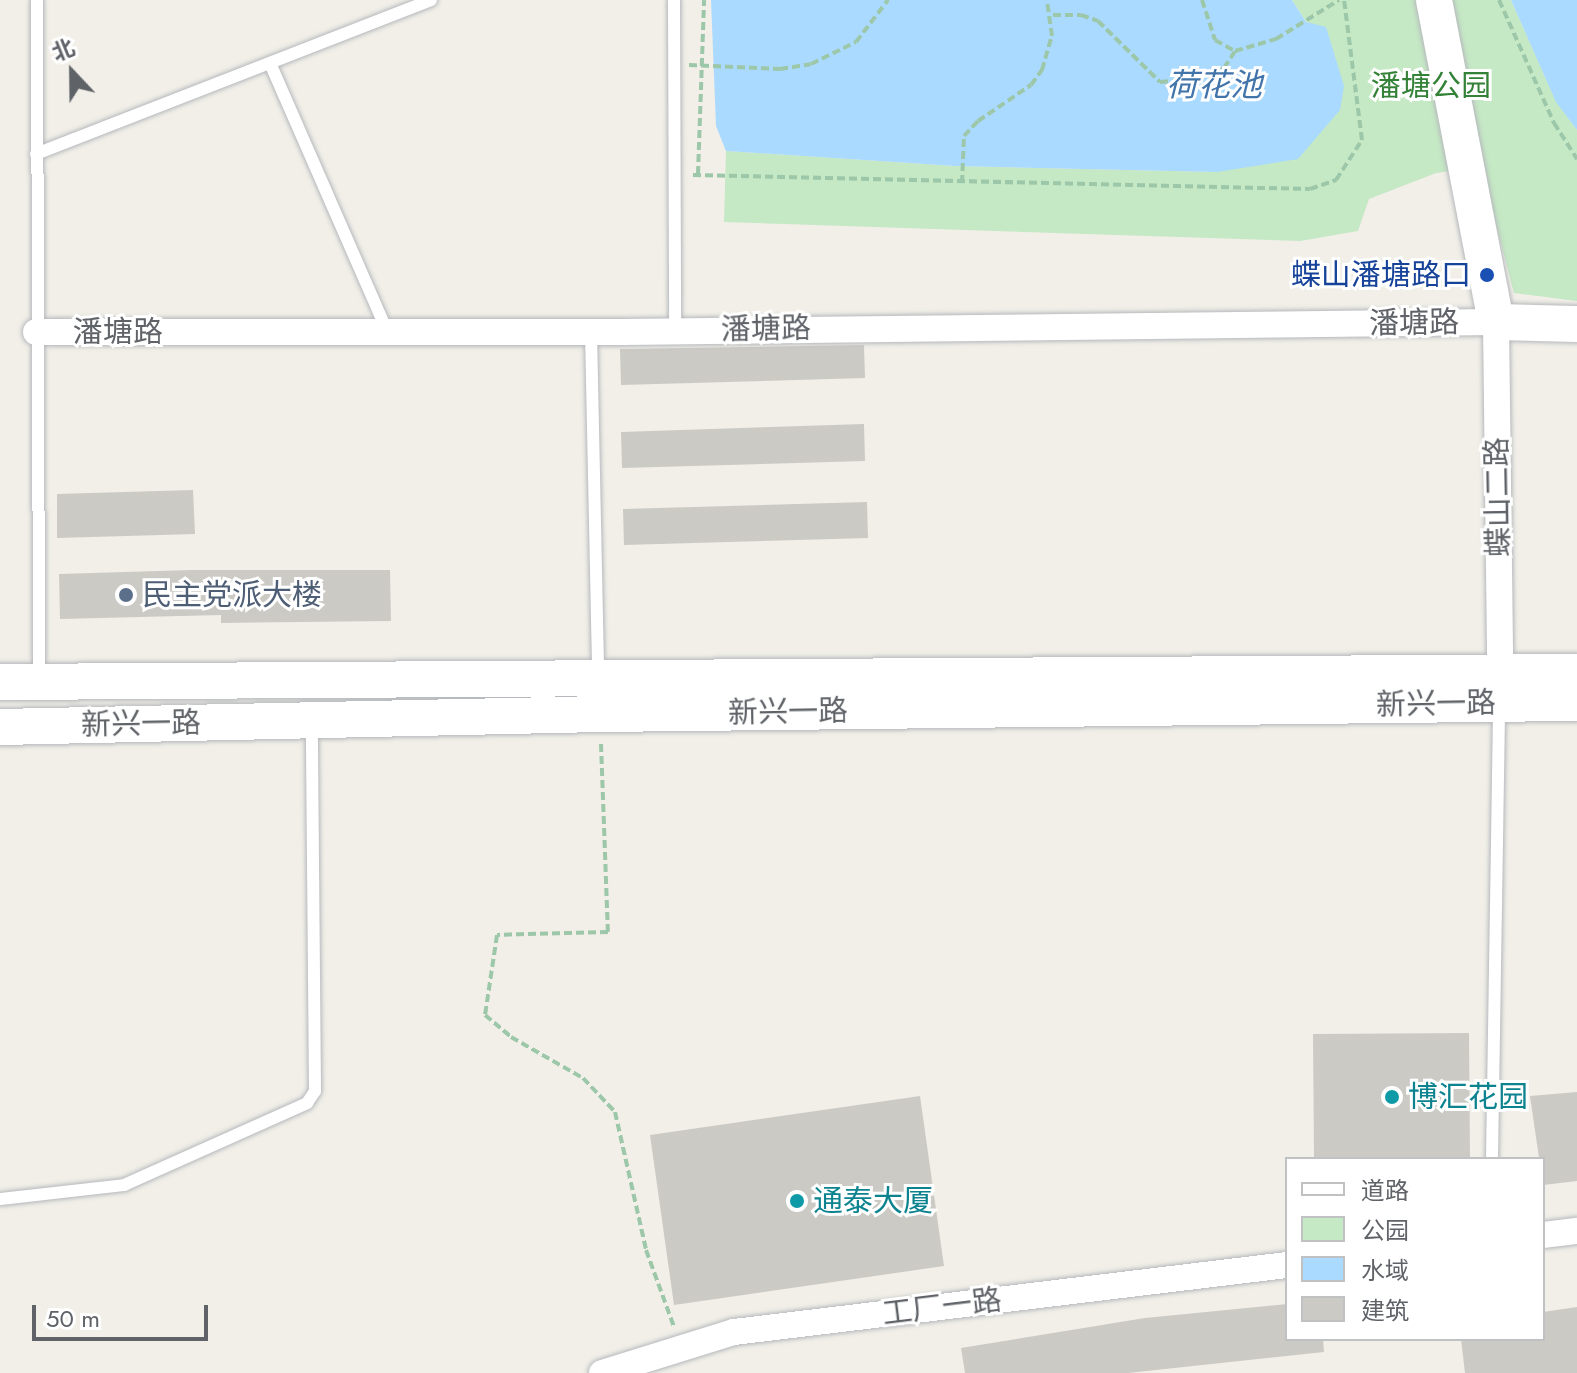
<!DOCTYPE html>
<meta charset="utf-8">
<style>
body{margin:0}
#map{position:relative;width:1577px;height:1373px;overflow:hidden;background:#f1efe8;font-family:Jost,"Noto Sans SC",sans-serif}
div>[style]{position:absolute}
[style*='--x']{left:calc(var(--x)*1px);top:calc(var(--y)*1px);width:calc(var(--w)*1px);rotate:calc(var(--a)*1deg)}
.green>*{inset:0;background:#c5e8c5}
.water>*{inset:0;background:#aadaff}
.building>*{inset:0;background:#cccac5}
.path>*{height:4px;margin-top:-2px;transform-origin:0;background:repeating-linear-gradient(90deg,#9cc7a9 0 8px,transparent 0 12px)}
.roads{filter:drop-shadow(0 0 2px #b5b8bc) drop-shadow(0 0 2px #b5b8bc)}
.lane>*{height:12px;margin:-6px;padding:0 6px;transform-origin:6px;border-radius:6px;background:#fff}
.street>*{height:26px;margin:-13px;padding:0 13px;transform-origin:13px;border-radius:13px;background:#fff}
.secondary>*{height:36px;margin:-18px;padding:0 18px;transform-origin:18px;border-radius:18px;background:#fff}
.dots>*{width:22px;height:22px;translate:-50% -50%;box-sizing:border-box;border:4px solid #fff;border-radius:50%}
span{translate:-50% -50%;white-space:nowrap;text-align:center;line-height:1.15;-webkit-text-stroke:6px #fff;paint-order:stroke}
.park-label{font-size:30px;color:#348238}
.transit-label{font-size:30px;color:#164399}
.right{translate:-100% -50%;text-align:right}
.street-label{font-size:30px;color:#5f6368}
.service-label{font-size:30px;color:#4e5e75}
.left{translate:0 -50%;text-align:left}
.culture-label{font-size:30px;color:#0d838f}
.water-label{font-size:32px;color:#4174aa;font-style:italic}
.legend{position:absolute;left:1285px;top:1157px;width:260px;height:184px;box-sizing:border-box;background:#fff;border:2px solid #bfc1c3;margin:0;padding:10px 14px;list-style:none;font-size:24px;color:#5f6368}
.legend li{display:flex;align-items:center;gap:16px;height:40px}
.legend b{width:40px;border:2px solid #bfc1c3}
.north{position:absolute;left:32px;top:32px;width:80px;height:80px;-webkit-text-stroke:6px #fff;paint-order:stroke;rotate:338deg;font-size:22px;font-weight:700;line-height:32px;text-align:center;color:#5f6368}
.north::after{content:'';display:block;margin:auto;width:28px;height:36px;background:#5f6368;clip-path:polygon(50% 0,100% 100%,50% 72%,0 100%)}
.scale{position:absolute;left:32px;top:1305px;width:176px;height:36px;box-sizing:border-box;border:4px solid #5f6368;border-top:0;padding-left:10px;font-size:24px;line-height:28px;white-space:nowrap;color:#5f6368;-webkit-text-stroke:6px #fff;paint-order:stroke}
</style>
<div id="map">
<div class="green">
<i style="clip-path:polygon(1292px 0,1511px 0,1556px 101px,1577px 130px,1577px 301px,1514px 293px,1481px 167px,1436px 173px,1369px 199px,1358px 231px,1300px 241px,724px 222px,726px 151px,955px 166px,1217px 172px,1306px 22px)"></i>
</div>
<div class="water">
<i style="clip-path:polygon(711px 0,1292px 0,1306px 22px,1326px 27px,1344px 86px,1340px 110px,1298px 159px,1217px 172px,955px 166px,726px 151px,716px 126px)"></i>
<i style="clip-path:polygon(1511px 0,1577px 0,1577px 130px,1556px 102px)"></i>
</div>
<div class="building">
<i style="clip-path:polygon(864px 345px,865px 378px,621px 385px,620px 349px)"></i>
<i style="clip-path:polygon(864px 424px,865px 461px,622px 468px,621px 432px)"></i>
<i style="clip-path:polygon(193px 490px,195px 534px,57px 538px,57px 494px)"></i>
<i style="clip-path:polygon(867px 502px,868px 538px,624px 545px,623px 509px)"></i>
<i style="clip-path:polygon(191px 570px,390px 570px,391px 621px,221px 623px,221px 615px,60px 619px,59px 574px)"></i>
<i style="clip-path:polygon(1469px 1033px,1470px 1159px,1314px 1159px,1313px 1034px)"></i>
<i style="clip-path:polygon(1577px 1092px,1577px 1181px,1543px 1185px,1530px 1096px)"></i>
<i style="clip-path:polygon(920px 1096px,944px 1266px,674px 1305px,650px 1135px)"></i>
<i style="clip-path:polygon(1287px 1304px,1287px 1339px,1323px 1339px,1324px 1352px,1128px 1373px,965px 1373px,961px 1348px,1145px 1318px)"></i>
<i style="clip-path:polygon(1577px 1307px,1577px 1373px,1465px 1373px,1461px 1339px,1543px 1339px,1543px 1312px)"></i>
</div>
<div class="path">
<i style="--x:1202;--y:0;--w:42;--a:72"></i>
<i style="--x:1215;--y:40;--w:23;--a:29"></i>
<i style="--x:1235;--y:51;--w:43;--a:-16.3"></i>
<i style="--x:1276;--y:39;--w:74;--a:-31.8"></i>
<i style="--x:1499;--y:0;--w:135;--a:65.9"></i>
<i style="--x:1554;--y:123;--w:43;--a:57.4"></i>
<i style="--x:1053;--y:15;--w:28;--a:0"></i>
<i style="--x:1081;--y:15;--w:18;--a:19"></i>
<i style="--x:1098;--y:21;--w:87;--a:44.5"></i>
<i style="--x:1160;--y:82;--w:50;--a:-4.6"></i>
<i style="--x:1210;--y:78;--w:17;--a:-36"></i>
<i style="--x:1224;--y:68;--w:20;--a:-57"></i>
<i style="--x:689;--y:65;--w:91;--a:2.5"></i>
<i style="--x:780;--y:69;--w:31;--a:-9"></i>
<i style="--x:811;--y:64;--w:50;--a:-26.1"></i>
<i style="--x:856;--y:42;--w:53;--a:-52.7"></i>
<i style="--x:698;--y:174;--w:174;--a:-88"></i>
<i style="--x:693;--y:175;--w:617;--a:1.3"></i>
<i style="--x:1310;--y:189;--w:28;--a:-19"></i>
<i style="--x:1336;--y:180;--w:48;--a:-57"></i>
<i style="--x:1362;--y:140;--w:141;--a:-97.3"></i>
<i style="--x:962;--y:183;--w:47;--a:-87.6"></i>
<i style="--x:964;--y:136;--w:21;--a:-47"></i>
<i style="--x:978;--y:121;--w:64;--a:-34.2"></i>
<i style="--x:1031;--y:85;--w:19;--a:-54"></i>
<i style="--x:1042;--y:70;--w:35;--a:-74"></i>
<i style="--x:1052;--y:36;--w:36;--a:-98"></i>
<i style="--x:601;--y:744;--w:188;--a:87.9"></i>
<i style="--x:608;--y:932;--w:111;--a:178.5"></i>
<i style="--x:497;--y:935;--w:81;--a:98.5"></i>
<i style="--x:485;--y:1015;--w:34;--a:40"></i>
<i style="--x:511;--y:1037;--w:83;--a:29.7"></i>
<i style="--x:583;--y:1078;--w:47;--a:46.7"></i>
<i style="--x:615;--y:1112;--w:141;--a:77.3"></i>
<i style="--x:646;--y:1250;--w:82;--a:70"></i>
</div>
<div class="roads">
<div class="lane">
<i style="--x:37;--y:0;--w:677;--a:89.83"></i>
<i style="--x:674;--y:0;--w:330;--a:89.8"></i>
<i style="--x:270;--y:63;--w:292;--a:66.4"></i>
<i style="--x:36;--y:154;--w:424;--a:-21.3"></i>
<i style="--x:591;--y:332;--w:344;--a:88.8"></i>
<i style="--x:1492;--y:1159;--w:453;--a:-89.1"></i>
<i style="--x:0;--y:1199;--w:125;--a:-6.4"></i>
<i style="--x:124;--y:1185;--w:201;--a:-24.1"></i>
<i style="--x:307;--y:1103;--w:14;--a:-56"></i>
<i style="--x:315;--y:1091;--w:368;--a:-90.5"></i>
</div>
<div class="street">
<i style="--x:36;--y:332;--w:587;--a:0"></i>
<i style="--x:623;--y:332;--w:873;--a:-0.66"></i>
<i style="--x:1496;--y:322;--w:350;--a:89.3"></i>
<i style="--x:1543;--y:1235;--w:34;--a:-7"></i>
<i style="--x:602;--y:1373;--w:138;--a:-17.3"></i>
<i style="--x:734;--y:1332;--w:557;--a:-6.91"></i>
</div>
<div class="secondary">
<i style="--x:1434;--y:0;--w:328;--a:79.1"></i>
<i style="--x:1496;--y:322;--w:81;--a:1.4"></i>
<i style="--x:0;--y:682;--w:1577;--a:-0.36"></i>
<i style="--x:0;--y:727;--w:600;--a:-1.24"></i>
<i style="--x:600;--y:714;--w:977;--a:-0.65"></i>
</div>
</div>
<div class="dots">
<i style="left:1487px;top:275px;background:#1a4fb4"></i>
<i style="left:126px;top:595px;background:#5c6f8a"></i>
<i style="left:1392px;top:1097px;background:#0f9aa8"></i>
<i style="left:797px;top:1201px;background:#0f9aa8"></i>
</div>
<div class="park-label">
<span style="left:1431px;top:86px">潘塘公园</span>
</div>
<div class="transit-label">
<span class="right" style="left:1471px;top:275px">蝶山潘塘路口</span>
</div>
<div class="street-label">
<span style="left:1414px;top:323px;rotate:-1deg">潘塘路</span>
<span style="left:766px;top:329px;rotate:-1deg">潘塘路</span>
<span style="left:118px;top:332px">潘塘路</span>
<span style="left:1498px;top:497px;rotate:-91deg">蝶山二路</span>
<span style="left:1436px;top:704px;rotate:-1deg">新兴一路</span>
<span style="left:788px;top:712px;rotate:-1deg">新兴一路</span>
<span style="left:141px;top:724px;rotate:-1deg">新兴一路</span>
<span style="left:942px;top:1307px;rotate:-7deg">工厂一路</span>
</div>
<div class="service-label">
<span class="left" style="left:142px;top:595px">民主党派大楼</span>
</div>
<div class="culture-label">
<span class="left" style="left:1408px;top:1097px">博汇花园</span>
<span class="left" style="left:813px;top:1201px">通泰大厦</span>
</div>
<div class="water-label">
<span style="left:1214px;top:85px">荷花池</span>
</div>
<ul class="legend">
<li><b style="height:10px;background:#fff"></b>道路</li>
<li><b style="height:22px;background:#c5e8c5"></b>公园</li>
<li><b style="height:22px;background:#aadaff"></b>水域</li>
<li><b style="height:22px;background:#cccac5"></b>建筑</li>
</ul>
<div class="north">北</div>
<div class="scale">50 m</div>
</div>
